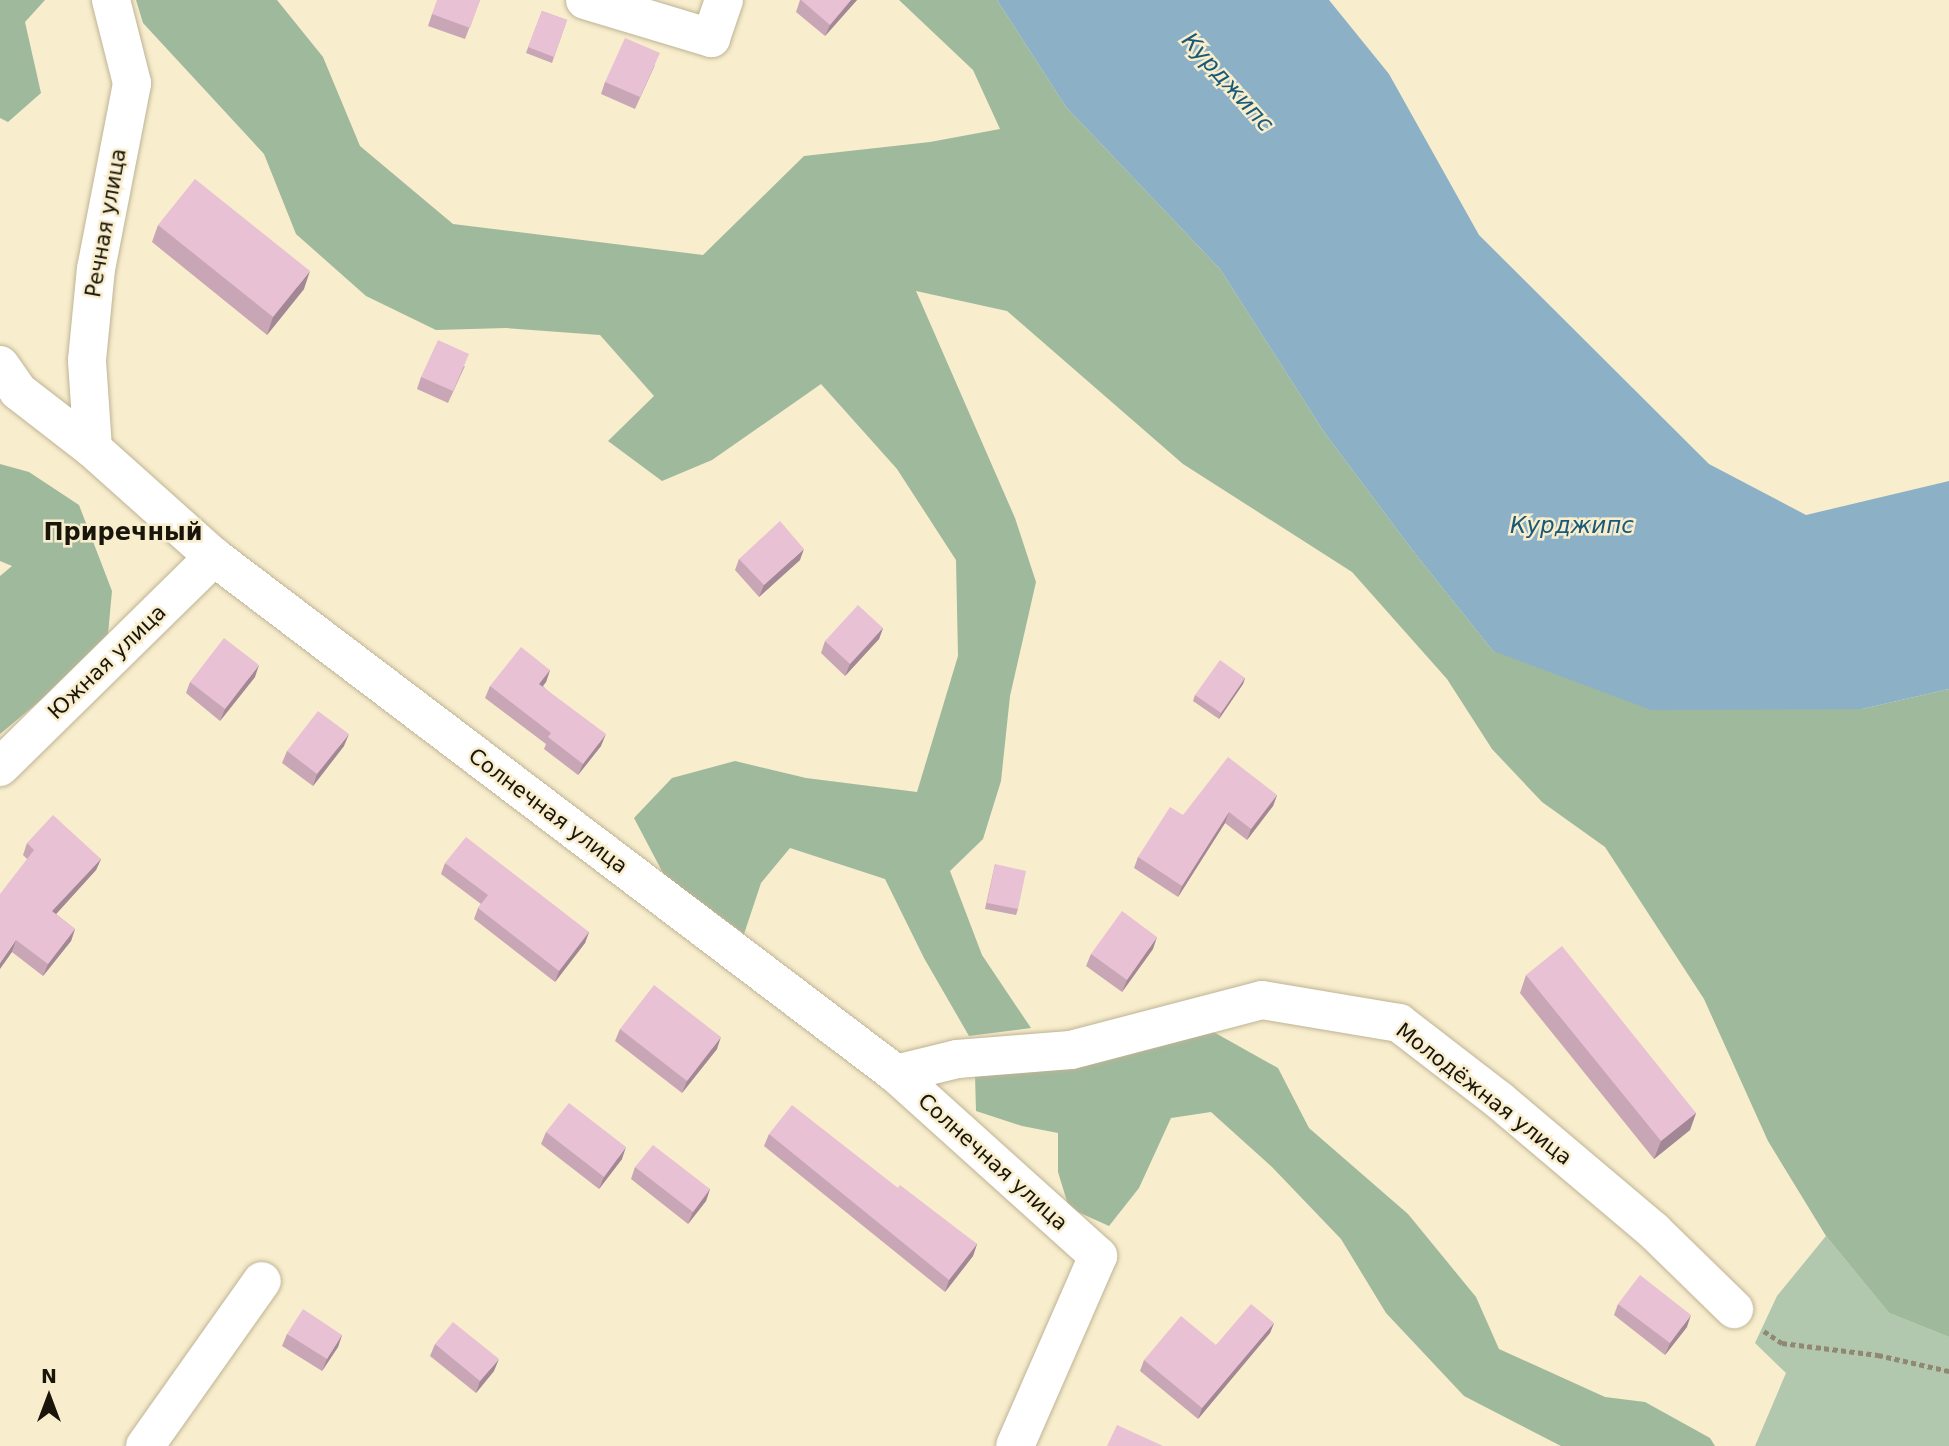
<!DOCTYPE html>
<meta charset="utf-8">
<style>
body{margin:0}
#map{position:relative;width:1949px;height:1446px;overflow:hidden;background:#f8edcd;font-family:"DejaVu Sans",sans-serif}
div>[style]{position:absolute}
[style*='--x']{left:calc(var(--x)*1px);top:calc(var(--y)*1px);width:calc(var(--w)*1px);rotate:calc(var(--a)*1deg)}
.green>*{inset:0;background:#b1c7ae}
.forest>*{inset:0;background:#9fb99c}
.water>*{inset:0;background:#8cb1c6}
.path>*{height:4.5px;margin-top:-2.25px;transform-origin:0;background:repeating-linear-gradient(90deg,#908872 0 5px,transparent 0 8.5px)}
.roads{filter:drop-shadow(0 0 2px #beb495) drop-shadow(0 0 2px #beb495)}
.minor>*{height:38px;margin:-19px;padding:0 19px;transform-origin:19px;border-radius:19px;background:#fff}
.wall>*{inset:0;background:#c8a6b6}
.shaded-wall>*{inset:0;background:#a28794}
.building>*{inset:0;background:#e8c1d4}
span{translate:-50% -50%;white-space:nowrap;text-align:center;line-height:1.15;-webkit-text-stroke:5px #f8edcd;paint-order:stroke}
.street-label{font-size:21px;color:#19150a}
.water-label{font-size:23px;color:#175977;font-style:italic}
.quarter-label{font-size:24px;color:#19150a;font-weight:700}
.north{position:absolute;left:14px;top:1362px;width:70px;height:70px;-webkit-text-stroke:5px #f8edcd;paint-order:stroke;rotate:0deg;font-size:19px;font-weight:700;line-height:28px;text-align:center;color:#19150a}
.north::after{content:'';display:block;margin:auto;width:24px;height:32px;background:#19150a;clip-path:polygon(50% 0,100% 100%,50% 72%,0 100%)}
</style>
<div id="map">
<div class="green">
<i style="clip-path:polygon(1826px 1236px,1889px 1313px,1949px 1337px,1949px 1446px,1755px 1446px,1786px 1373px,1755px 1343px,1777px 1296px)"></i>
</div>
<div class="forest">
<i style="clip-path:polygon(0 0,45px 0,25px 22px,41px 93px,8px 122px,0 118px)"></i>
<i style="clip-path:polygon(136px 0,277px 0,323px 57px,360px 146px,453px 224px,703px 255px,804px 156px,930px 142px,1000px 129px,973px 70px,899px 0,997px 0,1066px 107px,1220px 269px,1324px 432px,1413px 551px,1493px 651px,1862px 709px,1949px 689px,1949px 1337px,1889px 1313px,1826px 1236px,1768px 1141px,1704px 999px,1605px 847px,1542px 802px,1492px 749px,1447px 679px,1352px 572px,1183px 464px,1007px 311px,916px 291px,1015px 518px,1036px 582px,1010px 696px,1001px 781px,983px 839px,950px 871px,982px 955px,1031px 1028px,969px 1036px,924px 958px,885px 879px,790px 848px,761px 883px,744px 934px,664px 875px,634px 818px,672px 778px,735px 761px,806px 778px,917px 792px,958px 656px,956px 560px,897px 469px,821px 384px,712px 460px,662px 481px,608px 441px,654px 396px,600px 335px,506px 328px,436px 330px,366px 296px,296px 234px,264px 154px,143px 23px)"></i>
<i style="clip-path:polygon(0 464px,29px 472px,79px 505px,112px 591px,107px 645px,0 734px,0 576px,12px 566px,0 561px)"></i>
<i style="clip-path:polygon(1210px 1030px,1278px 1068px,1309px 1128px,1408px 1214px,1476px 1297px,1499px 1349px,1605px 1397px,1645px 1402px,1710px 1438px,1715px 1446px,1561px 1446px,1464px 1396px,1386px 1313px,1341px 1239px,1272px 1167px,1211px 1112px,1171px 1118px,1139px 1188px,1109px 1226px,1069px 1208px,1058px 1172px,1058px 1133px,1022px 1126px,976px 1111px,975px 1075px)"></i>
</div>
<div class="water">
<i style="clip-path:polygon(997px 0,1329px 0,1389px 74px,1479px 235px,1709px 464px,1806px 515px,1949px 481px,1949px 689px,1862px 709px,1651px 710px,1493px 651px,1413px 551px,1324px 432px,1220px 269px,1066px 107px)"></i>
</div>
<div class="path">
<i style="--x:1764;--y:1331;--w:22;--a:34"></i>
<i style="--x:1782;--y:1343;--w:97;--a:7.1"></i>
<i style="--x:1878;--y:1355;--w:73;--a:12.7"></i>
</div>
<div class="roads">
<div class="minor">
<i style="--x:585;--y:0;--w:132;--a:16.8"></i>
<i style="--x:711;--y:38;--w:40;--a:-71.1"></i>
<i style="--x:0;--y:365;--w:32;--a:55"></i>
<i style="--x:18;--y:391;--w:95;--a:37.7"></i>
<i style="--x:93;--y:449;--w:162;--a:41.8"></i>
<i style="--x:214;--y:557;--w:856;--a:37.16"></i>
<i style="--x:896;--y:1074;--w:272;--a:42"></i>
<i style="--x:1098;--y:1256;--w:207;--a:113.6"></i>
<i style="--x:93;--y:449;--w:89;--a:-93.9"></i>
<i style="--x:87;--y:360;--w:91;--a:-84.4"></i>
<i style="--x:96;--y:269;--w:189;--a:-79"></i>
<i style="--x:132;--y:83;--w:86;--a:-104.2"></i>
<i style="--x:0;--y:767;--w:300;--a:-44.5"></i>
<i style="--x:896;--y:1074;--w:63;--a:-13.8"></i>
<i style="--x:957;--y:1059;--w:114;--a:-4.5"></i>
<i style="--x:1071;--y:1050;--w:197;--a:-14.7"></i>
<i style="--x:1262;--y:1000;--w:139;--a:9.5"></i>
<i style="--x:1399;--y:1023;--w:126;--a:37.6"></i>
<i style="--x:1499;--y:1100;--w:203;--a:40.2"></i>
<i style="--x:1654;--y:1231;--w:112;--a:44.3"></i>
<i style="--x:145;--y:1446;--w:202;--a:-54.7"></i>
</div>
</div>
<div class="wall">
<i style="clip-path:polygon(480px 0,465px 39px,428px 26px,432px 14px)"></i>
<i style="clip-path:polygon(800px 0,857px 0,825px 36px,796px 12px)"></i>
<i style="clip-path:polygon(542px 11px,567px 20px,552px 63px,526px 53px)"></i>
<i style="clip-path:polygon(655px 65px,635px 109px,601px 94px,605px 82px)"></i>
<i style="clip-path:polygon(158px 225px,304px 289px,267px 335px,152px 242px)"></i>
<i style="clip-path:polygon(465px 366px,448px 403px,417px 389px,421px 377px)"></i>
<i style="clip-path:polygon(739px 559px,800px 560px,759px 597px,735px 570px)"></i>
<i style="clip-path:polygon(883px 628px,879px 639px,845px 676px,821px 653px,825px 641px)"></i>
<i style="clip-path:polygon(550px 670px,546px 682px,543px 686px,601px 746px,578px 775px,544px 749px,546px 744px,485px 698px,490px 686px)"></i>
<i style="clip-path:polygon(255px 677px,220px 721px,186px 693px,190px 682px)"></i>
<i style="clip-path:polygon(1245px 678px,1243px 684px,1219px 719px,1193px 701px,1195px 695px)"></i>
<i style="clip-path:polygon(344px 746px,313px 786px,282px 763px,287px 751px)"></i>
<i style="clip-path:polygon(1277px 795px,1273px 806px,1247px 840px,1225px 823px,1178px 897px,1134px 868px,1138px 857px,1183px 815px)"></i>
<i style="clip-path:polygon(27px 843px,101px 859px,96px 870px,56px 914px,75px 929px,71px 941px,43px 976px,12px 952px,27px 859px,23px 855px)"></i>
<i style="clip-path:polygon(445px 863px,589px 932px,585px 943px,555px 982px,474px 919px,478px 908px,481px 904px,441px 874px)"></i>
<i style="clip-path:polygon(995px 864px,1018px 909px,1016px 915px,985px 909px)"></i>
<i style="clip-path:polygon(1153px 949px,1122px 992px,1086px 966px,1091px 954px)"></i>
<i style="clip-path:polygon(1526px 975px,1696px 1113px,1690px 1130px,1654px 1159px,1520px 993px)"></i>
<i style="clip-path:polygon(620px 1029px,717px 1049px,682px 1093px,615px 1041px)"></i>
<i style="clip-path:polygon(546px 1132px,622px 1159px,599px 1189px,541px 1144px)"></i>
<i style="clip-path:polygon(769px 1134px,898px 1188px,977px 1244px,973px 1256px,945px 1292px,764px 1146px)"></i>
<i style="clip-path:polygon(635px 1167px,710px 1189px,706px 1201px,688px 1224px,631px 1179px)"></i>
<i style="clip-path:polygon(1618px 1304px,1687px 1327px,1665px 1355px,1614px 1315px)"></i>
<i style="clip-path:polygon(1274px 1323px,1270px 1333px,1198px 1419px,1140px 1371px,1144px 1360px,1216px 1345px)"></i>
<i style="clip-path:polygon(287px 1334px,342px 1335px,338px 1347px,322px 1371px,282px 1346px)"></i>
<i style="clip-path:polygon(435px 1344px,494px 1371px,476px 1393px,430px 1356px)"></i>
</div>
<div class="shaded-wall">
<i style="clip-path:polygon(851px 0,857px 0,825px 36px,830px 25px)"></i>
<i style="clip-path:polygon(310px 271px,304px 289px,267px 335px,273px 317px)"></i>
<i style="clip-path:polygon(804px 549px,800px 560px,759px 597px,764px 585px)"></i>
<i style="clip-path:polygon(883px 628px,879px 639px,845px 676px,850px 664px)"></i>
<i style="clip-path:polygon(259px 665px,255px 677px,220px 721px,225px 709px)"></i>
<i style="clip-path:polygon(550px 670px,546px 682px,535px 696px,539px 684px)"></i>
<i style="clip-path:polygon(1245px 678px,1243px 684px,1219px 719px,1221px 713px)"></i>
<i style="clip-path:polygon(349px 734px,344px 746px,313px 786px,317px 774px)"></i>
<i style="clip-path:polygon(606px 734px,601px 746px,578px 775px,583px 764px)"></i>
<i style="clip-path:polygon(1277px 795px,1273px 806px,1247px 840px,1251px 829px)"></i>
<i style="clip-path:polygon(1229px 812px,1225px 823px,1178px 897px,1182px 886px)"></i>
<i style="clip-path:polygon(101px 859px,96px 870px,48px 923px,52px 911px)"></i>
<i style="clip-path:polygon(75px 929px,71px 941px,43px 976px,48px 964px)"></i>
<i style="clip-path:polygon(589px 932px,585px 943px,555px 982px,559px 971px)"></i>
<i style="clip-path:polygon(1157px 937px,1153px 949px,1122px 992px,1127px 980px)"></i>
<i style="clip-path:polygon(16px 940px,12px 952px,0 969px,0 963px)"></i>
<i style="clip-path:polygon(721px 1037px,717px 1049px,682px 1093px,687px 1081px)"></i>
<i style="clip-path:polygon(1696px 1113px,1690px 1130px,1654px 1159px,1661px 1141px)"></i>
<i style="clip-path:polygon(626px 1147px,622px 1159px,599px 1189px,604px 1177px)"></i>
<i style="clip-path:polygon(710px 1189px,706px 1201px,688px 1224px,693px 1212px)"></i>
<i style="clip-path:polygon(977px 1244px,973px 1256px,945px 1292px,949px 1280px)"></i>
<i style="clip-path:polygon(1691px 1315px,1687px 1327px,1665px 1355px,1670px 1343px)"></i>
<i style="clip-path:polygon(1274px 1323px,1270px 1333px,1198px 1419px,1202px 1408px)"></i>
<i style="clip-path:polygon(342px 1335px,338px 1347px,322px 1371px,327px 1359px)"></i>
<i style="clip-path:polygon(499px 1359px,494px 1371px,476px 1393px,480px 1381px)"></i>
</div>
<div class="building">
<i style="clip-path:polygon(437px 0,480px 0,470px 28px,432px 14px)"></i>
<i style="clip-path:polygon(801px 0,851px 0,830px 25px)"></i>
<i style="clip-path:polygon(542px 11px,567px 20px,554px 57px,528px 47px)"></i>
<i style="clip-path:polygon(625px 38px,660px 53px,640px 97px,605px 82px)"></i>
<i style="clip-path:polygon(195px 179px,310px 271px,273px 317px,158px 225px)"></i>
<i style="clip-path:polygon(438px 340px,469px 354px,453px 391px,421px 377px)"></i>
<i style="clip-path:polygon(780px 521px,804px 549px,764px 585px,739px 559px)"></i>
<i style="clip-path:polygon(858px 605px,883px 628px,850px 664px,825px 641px)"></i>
<i style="clip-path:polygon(224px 638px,259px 665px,225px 709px,190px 682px)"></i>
<i style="clip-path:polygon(521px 647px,550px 670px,539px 684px,606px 734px,583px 764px,548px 737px,551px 733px,490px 686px)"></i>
<i style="clip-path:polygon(1220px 660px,1245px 678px,1221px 713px,1195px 695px)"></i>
<i style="clip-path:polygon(318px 711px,349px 734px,317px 774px,287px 751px)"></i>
<i style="clip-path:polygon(1228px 757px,1277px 795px,1251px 829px,1229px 812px,1182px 886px,1138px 857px,1170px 807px,1183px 815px)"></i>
<i style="clip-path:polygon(53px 815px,101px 859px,52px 911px,75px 929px,48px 964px,16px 940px,0 963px,0 894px,34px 850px,27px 843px)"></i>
<i style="clip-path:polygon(466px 837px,589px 932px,559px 971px,478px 908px,488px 895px,445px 863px)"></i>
<i style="clip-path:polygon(995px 864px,1026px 871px,1018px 909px,987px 903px)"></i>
<i style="clip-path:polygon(1122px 911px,1157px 937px,1127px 980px,1091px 954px)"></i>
<i style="clip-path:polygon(1562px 946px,1696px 1113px,1661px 1141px,1526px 975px)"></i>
<i style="clip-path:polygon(654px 985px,721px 1037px,687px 1081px,620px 1029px)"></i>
<i style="clip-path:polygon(569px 1103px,626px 1147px,604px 1177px,546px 1132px)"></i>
<i style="clip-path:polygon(792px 1105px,898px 1188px,900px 1185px,977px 1244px,949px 1280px,769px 1134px)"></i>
<i style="clip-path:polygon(653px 1145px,710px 1189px,693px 1212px,635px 1167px)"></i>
<i style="clip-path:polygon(1640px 1275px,1691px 1315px,1670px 1343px,1618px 1304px)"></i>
<i style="clip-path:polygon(1251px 1304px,1274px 1323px,1202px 1408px,1144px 1360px,1181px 1316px,1216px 1345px)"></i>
<i style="clip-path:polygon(303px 1309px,342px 1335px,327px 1359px,287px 1334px)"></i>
<i style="clip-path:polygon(453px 1322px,499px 1359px,480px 1381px,435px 1344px)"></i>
<i style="clip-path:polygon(1117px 1425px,1163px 1446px,1107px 1446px)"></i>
</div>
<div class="street-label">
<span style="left:106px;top:223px;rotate:-80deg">Речная улица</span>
<span style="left:107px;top:662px;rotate:-44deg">Южная улица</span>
<span style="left:548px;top:811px;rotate:37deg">Солнечная улица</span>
<span style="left:1484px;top:1094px;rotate:38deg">Молодёжная улица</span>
<span style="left:993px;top:1162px;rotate:42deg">Солнечная улица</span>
</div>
<div class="water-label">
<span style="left:1228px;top:82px;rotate:48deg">Курджипс</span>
<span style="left:1572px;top:525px">Курджипс</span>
</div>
<div class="quarter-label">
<span style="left:123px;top:533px">Приречный</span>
</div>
<div class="north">N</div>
</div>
